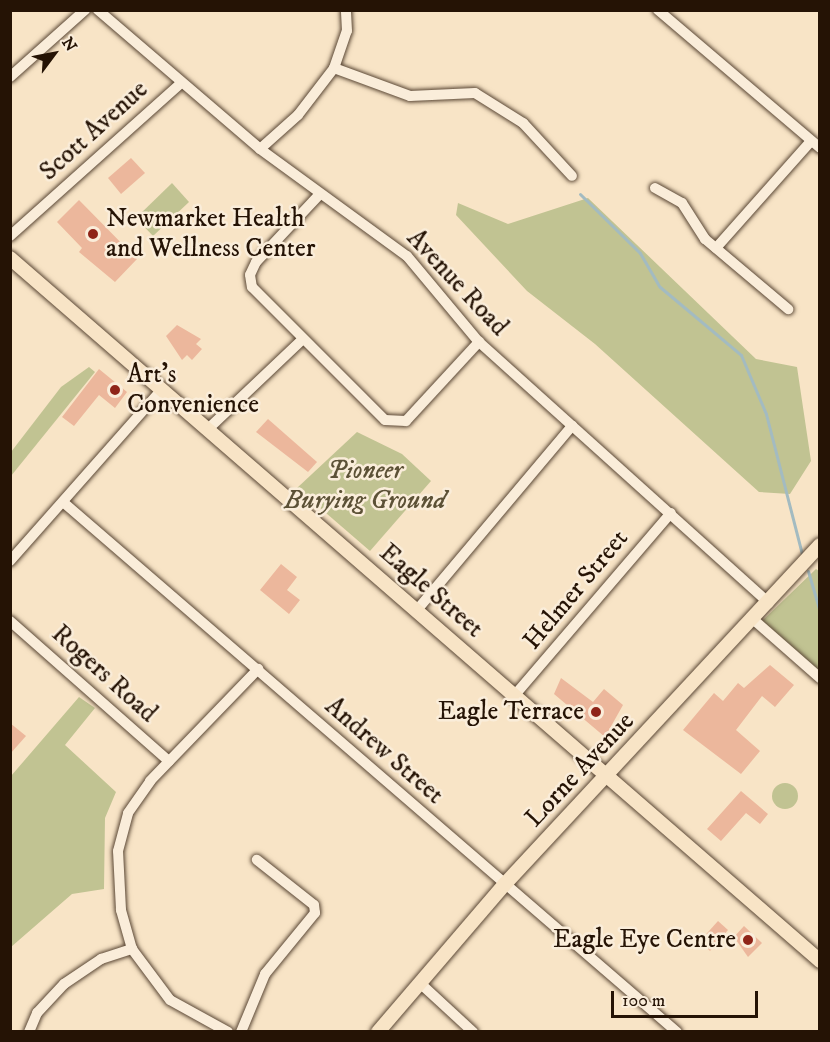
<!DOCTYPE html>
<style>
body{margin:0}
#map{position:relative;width:830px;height:1042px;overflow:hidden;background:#f8e4c6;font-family:"IM FELL DW Pica",serif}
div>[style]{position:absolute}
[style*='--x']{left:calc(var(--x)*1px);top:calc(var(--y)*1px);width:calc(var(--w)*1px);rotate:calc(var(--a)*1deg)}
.green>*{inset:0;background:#c1c392}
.round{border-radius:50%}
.stream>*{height:3px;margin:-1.5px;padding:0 1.5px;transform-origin:1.5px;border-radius:1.5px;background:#a3bbc1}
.building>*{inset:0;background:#ecb79c}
.roads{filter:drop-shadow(0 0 2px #5a4735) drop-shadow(0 0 2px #5a4735)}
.minor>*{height:10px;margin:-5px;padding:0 5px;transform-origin:5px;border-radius:5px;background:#faedda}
.major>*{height:14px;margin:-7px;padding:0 7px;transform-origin:7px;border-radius:7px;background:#f8e4c6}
.dots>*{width:16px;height:16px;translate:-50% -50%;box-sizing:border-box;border:3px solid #faedda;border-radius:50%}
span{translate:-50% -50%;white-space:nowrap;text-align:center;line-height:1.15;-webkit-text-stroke:5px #faedda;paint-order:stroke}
.street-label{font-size:26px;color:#251305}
.poi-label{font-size:26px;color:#251305}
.left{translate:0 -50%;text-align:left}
.right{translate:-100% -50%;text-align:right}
.park-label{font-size:26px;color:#5c5136;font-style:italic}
.frame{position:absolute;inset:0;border:12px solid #251305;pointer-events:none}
.north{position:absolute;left:24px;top:24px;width:60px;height:60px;-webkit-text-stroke:4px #faedda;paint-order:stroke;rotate:58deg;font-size:16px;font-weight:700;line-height:24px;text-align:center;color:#251305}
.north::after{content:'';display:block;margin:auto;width:21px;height:27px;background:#251305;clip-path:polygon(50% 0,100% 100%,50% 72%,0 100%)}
.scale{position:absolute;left:611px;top:991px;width:147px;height:27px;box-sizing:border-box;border:3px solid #251305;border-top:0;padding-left:8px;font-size:18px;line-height:21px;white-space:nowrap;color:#251305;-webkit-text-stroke:4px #faedda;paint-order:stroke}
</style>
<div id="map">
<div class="green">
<i style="clip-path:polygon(172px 183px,189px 202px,153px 236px,136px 218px)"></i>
<i style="clip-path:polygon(588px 198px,756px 359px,797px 367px,811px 461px,790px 494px,759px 492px,595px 344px,527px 291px,456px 215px,458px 203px,508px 224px)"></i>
<i style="clip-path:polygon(89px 367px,95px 372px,11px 476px,11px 452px,61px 387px)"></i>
<i style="clip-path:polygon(357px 432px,402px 454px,431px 481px,370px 551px,297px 488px)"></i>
<i style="clip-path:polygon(816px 569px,819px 571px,819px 680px,759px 624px)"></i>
<i style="clip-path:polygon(79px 697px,95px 708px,65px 745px,116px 792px,105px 818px,104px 889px,72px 894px,11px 947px,11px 776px)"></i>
<i class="round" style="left:772px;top:783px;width:26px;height:26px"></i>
</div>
<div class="stream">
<i style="--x:580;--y:194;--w:84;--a:44.5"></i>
<i style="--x:640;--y:253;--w:39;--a:60"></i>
<i style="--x:660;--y:287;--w:106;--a:40"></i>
<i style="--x:741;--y:355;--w:64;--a:67"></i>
<i style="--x:766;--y:414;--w:145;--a:75.6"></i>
<i style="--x:808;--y:571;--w:43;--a:73.7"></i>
</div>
<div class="building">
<i style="clip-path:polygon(131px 158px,145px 173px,121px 194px,108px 178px)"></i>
<i style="clip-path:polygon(79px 200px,137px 259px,115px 282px,79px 252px,82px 248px,57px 222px)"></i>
<i style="clip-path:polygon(177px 325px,201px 339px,196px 344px,202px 349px,192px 360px,187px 355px,182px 360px,166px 336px)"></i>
<i style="clip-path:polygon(99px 369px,127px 392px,115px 408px,99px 395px,74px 426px,62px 417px)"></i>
<i style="clip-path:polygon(268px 419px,317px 462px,308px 472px,256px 432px)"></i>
<i style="clip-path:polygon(281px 564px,297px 577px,287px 590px,300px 600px,289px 614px,260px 590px)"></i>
<i style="clip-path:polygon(770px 665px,794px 685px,775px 707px,762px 696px,736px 730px,760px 751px,741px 774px,683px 730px,714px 693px,723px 701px,738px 683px,744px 688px)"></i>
<i style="clip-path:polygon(561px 678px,593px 702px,604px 689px,623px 705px,605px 737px,554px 694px)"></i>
<i style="clip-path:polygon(10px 723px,26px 736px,10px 754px)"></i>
<i style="clip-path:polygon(741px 791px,768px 814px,760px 824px,746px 813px,721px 841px,707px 829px)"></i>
<i style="clip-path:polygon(718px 921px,728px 930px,710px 951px,700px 941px)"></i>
<i style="clip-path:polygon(744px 926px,762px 943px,748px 957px,734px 937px)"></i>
</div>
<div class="roads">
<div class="minor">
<i style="--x:98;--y:10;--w:213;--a:40.6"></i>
<i style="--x:260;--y:149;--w:182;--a:36.1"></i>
<i style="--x:407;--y:256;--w:112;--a:50.1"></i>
<i style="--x:479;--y:342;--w:390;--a:42"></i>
<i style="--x:658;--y:10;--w:213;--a:40.4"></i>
<i style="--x:334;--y:68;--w:81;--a:20.2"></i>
<i style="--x:410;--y:96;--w:65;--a:-2.6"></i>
<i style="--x:475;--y:93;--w:57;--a:32"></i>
<i style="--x:523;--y:123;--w:72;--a:47.2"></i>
<i style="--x:10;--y:77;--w:101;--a:-41.8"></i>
<i style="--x:260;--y:149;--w:51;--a:-41.8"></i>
<i style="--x:298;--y:115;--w:59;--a:-52.5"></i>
<i style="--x:334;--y:68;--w:39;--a:-71"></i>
<i style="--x:347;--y:31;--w:21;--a:-93"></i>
<i style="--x:655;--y:188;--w:31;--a:29"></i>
<i style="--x:682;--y:203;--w:43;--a:57.4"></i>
<i style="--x:705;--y:239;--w:109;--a:40.1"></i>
<i style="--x:319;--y:195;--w:92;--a:133.2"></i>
<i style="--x:256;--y:262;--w:14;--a:115"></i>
<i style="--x:250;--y:275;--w:12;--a:81"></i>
<i style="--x:252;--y:287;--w:188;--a:45"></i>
<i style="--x:385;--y:420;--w:21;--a:3"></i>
<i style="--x:406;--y:421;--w:108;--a:-47.3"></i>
<i style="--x:10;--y:236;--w:229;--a:-41.8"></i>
<i style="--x:716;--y:248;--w:143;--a:-48.4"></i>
<i style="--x:208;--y:429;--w:131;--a:-43.5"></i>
<i style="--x:63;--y:502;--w:811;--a:40.8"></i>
<i style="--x:10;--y:561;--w:230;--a:-48.5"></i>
<i style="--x:417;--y:610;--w:241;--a:-49.9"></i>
<i style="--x:754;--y:620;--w:88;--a:41.3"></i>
<i style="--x:10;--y:621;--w:212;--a:41.4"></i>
<i style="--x:514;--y:696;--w:241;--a:-49.4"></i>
<i style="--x:421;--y:984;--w:71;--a:42.7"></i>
<i style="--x:29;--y:1032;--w:21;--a:-67"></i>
<i style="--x:37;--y:1013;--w:40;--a:-47"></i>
<i style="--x:64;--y:984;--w:45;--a:-34"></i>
<i style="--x:101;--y:959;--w:33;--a:-18"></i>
<i style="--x:228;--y:1032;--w:66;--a:-151.1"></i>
<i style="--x:170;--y:1000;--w:64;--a:-126.7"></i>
<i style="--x:132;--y:949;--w:41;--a:-105.8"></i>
<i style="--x:121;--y:910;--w:59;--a:-92.9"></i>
<i style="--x:118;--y:851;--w:39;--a:-75"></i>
<i style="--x:128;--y:813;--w:39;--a:-55"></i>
<i style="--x:150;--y:781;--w:156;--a:-46"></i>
<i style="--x:241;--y:1032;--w:63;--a:-67.5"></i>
<i style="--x:265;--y:974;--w:79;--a:-50.7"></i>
<i style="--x:315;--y:913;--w:8;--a:-97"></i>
<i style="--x:314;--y:905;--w:73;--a:-141.7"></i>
</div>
<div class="major">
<i style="--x:10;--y:258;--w:1073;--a:40.95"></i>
<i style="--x:378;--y:1032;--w:194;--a:-49.4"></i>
<i style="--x:504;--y:885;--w:464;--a:-47.1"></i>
</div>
</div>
<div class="dots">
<i style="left:93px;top:234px;background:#8f2418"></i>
<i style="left:115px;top:390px;background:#8f2418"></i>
<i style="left:596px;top:712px;background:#8f2418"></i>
<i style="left:748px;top:940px;background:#8f2418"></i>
</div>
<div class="street-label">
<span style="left:94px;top:131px;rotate:-42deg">Scott Avenue</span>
<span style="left:457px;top:283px;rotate:47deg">Avenue Road</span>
<span style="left:576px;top:590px;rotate:-50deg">Helmer Street</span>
<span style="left:431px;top:591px;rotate:41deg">Eagle Street</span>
<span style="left:104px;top:674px;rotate:42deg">Rogers Road</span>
<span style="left:384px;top:751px;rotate:41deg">Andrew Street</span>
<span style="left:580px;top:770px;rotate:-47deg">Lorne Avenue</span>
</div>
<div class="poi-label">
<span class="left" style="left:106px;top:234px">Newmarket Health<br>and Wellness Center</span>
<span class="left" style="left:127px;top:390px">Art's<br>Convenience</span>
<span class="right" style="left:584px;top:712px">Eagle Terrace</span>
<span class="right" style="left:736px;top:940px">Eagle Eye Centre</span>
</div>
<div class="park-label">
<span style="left:365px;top:486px">Pioneer<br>Burying Ground</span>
</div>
<div class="frame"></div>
<div class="north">N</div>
<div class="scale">100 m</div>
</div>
